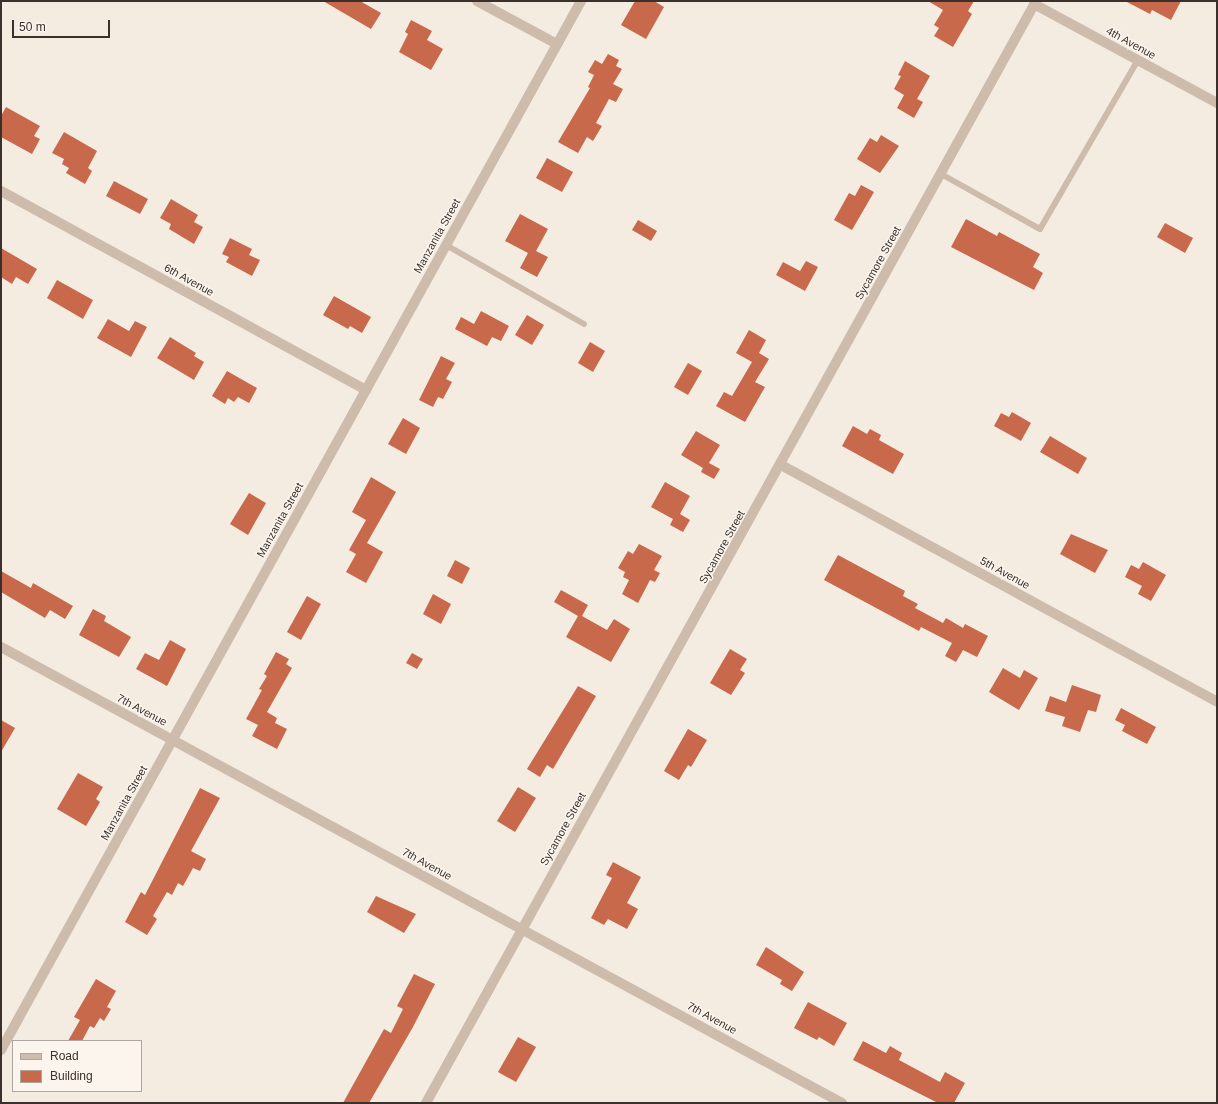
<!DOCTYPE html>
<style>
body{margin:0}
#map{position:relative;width:1218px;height:1104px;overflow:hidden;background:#f4ebe1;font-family:Arial,sans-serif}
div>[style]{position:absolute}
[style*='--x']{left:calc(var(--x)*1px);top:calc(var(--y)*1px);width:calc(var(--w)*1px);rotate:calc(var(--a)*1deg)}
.building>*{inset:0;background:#c8694b}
.service>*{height:6px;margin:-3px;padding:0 3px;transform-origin:3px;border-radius:3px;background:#cdbbac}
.minor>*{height:10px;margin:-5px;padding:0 5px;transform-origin:5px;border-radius:5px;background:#cdbbac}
.tertiary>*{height:10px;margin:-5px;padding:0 5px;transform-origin:5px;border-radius:5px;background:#cdbbac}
span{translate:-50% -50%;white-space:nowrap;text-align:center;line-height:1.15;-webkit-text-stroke:3px #fbf5ee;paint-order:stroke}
.street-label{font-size:11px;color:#3b302b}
.frame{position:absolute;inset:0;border:2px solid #3b302b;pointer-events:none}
.legend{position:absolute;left:12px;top:1040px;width:130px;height:52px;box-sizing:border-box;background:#fbf5ee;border:1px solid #aea6a0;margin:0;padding:5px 7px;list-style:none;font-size:12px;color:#3b302b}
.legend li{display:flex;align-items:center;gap:8px;height:20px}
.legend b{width:20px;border:1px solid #aea6a0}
.scale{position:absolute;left:12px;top:20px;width:98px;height:18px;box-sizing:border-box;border:2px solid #3b302b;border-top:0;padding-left:5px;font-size:12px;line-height:14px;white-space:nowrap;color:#3b302b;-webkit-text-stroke:3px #fbf5ee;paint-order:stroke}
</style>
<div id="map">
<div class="building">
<i style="clip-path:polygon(323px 1px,360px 1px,381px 13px,371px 29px)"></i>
<i style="clip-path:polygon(635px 1px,654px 1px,664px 7px,646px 39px,621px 25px)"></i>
<i style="clip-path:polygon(928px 1px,974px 1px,968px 11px,972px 14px,953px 47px,934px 36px,939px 28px,934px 25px,943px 10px)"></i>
<i style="clip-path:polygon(1125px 1px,1181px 1px,1171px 20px,1152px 10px,1150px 14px)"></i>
<i style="clip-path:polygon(411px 20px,432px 31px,427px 40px,443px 49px,431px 70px,399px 52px,408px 34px,405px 32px)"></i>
<i style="clip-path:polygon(608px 54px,619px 60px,616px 66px,622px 69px,613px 84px,623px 89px,616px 102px,609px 99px,596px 123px,602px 126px,593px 141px,587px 137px,578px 153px,558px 142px,590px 88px,588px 87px,594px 75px,588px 72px,595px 60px,602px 64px)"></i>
<i style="clip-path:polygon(905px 61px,930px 76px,917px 99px,923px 102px,914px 118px,897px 108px,904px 95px,894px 89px,901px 76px,898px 75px)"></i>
<i style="clip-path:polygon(6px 107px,40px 126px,34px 136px,40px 139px,32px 154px,1px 137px,1px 116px)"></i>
<i style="clip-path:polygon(64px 132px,97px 151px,88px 168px,92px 171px,85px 184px,66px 173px,69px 168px,62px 164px,64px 159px,52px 153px)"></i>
<i style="clip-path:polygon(881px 135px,899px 146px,880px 173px,857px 159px,870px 138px,877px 142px)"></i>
<i style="clip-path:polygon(547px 158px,573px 172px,562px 192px,536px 178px)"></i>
<i style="clip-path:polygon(114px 181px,148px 199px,140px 214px,106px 196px)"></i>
<i style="clip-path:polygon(861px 185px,874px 192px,852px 230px,834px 220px,849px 193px,855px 196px)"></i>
<i style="clip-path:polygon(171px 199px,198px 215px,194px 222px,203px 227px,194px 244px,169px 229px,171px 224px,160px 218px)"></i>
<i style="clip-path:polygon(520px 214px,548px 229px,536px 251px,548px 257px,537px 277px,520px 268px,528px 253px,505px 241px)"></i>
<i style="clip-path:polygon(966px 219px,997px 236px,999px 232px,1040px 254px,1033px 267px,1043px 273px,1034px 290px,951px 247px)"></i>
<i style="clip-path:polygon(638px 220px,657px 231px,651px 241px,632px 230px)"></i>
<i style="clip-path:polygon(1165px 223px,1193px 238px,1185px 253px,1157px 237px)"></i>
<i style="clip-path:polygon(230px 238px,252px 249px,249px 255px,260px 260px,252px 276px,226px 262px,229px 257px,222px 254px)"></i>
<i style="clip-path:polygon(1px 248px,37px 269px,28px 284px,16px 277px,12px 284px,1px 277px)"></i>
<i style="clip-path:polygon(806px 261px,818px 267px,805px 291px,776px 275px,783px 262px,800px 271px)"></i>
<i style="clip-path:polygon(57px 280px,93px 300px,83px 319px,47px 298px)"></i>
<i style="clip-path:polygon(334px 296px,371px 317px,362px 333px,350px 326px,348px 329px,323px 315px)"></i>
<i style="clip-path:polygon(481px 311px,509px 326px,501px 341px,492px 337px,487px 346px,455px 329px,461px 317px,474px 324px)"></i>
<i style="clip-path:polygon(527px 315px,544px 325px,532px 345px,515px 335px)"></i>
<i style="clip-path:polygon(108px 319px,129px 331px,135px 321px,147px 327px,131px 357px,97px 338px)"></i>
<i style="clip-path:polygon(749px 330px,766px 340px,759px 353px,769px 359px,755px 382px,765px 387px,745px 422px,716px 406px,724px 392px,732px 396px,752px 362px,736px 353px)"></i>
<i style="clip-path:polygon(170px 337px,196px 353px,194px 356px,204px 362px,194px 380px,157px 358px)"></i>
<i style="clip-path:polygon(590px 342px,605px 351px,593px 372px,578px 363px)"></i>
<i style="clip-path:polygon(441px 356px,455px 363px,446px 379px,452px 382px,443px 399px,438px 397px,433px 407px,419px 400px)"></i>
<i style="clip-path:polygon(688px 363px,702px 371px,688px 395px,674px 387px)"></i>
<i style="clip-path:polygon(227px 371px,257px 388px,249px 403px,238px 397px,234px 402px,228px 398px,225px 404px,212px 396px)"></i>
<i style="clip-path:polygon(1012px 412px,1031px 423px,1021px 441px,994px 426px,1001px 413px,1009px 417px)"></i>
<i style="clip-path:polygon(403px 418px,420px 428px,406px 454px,388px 444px)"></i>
<i style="clip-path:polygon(853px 426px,867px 434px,870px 429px,881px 435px,879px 440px,904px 454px,893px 474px,842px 446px)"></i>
<i style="clip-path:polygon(696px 431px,720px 445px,709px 463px,720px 469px,714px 479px,701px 472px,703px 468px,681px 455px)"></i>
<i style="clip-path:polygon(1050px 436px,1087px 458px,1078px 474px,1040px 452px)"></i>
<i style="clip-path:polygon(371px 477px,396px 492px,367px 543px,383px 552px,366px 583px,346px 572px,356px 554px,349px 550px,366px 520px,352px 512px)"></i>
<i style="clip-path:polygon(665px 482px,690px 496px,680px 514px,690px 520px,683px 532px,670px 525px,673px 519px,651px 507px)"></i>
<i style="clip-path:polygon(249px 493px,266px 503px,248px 535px,230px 524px)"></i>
<i style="clip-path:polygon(1071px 534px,1108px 550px,1095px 573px,1060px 554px)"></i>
<i style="clip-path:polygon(639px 544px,662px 556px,654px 570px,660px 573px,655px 582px,650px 580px,638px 603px,622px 594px,629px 580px,623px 577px,625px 572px,618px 568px,628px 551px,633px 554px)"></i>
<i style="clip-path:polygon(838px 555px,905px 591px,903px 596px,918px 604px,915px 608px,943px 623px,946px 618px,963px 628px,965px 624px,988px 636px,977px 657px,963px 650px,956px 662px,945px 656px,952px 643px,921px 627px,919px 631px,824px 580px)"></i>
<i style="clip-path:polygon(455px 560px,470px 568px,462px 584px,447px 576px)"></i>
<i style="clip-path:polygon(1143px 562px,1166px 575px,1151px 601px,1138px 594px,1142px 586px,1125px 577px,1131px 565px,1139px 569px)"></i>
<i style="clip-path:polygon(1px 571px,31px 588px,33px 583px,73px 606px,65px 619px,50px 610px,45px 618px,1px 592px)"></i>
<i style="clip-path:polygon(561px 590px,588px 605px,582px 616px,607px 630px,614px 619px,630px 629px,611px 662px,566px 637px,578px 616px,554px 602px)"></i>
<i style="clip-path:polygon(433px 594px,451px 604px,441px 624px,423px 614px)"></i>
<i style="clip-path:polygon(307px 596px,321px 604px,301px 640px,287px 632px)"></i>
<i style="clip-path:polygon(93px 609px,106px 616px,104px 621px,131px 637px,119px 657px,79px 635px)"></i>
<i style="clip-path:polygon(170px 640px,186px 649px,167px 686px,136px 669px,145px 653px,159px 660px)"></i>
<i style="clip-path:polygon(730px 649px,747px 659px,740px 670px,745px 673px,731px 695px,710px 683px)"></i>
<i style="clip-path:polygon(276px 652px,289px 659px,286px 664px,292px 668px,267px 712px,277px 718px,275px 723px,287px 729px,277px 749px,252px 736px,258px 725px,246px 719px,262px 690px,259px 689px,267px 676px,264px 674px)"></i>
<i style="clip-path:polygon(412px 653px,423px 659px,417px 669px,406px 663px)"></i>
<i style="clip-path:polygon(1003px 668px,1020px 678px,1024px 670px,1038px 678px,1019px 710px,989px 692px)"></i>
<i style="clip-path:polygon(1072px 685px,1101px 695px,1096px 712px,1088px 710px,1080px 732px,1062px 726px,1065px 717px,1045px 711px,1050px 696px,1066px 702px)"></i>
<i style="clip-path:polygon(578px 686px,596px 696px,553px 769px,547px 765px,540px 777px,527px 769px)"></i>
<i style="clip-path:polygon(1121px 708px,1156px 727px,1147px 744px,1122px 731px,1125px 725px,1115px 720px)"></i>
<i style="clip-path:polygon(1px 720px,15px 728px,1px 752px)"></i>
<i style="clip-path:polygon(688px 729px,707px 740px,691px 767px,688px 765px,679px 780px,664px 771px)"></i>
<i style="clip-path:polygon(78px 773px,103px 787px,96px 799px,100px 802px,86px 826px,57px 809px)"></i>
<i style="clip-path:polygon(518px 787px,536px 798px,515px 832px,497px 821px)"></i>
<i style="clip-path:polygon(200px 788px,220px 798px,191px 851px,206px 859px,200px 871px,193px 868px,183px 886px,178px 883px,172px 895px,167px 892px,153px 916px,157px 919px,147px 935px,125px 922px,141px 892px,145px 895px)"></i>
<i style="clip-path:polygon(613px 862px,641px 877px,627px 903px,638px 909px,627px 929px,608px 919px,604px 925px,591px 918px,612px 878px,606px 875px)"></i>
<i style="clip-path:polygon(376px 896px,416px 914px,404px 933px,367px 912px)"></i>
<i style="clip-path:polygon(766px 947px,804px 972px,792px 991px,780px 984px,782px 980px,756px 965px)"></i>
<i style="clip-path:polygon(414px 974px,435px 984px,413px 1027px,369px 1103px,343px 1103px,384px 1029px,391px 1033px,403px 1009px,397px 1006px)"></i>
<i style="clip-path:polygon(96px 979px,116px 991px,107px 1007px,111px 1009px,104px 1021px,100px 1018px,94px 1028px,90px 1026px,82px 1041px,68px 1041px,80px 1020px,74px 1017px)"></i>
<i style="clip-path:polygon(808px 1002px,847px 1023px,834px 1046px,819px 1037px,817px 1040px,794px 1028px)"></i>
<i style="clip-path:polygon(518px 1037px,536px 1047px,516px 1082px,498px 1072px)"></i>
<i style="clip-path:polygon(863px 1041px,886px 1053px,890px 1046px,902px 1053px,899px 1060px,940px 1082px,945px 1072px,965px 1083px,954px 1103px,938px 1103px,853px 1060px)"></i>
</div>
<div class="service">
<i style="--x:941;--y:174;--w:113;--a:29.1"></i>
<i style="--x:1040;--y:229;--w:195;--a:-59.9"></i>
<i style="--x:446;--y:245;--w:159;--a:29.8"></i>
</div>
<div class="minor">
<i style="--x:477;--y:1;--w:91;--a:28.3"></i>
<i style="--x:1034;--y:4;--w:208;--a:28.4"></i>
<i style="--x:1;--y:191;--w:416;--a:28.6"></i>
<i style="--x:781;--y:465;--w:496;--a:28.5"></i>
<i style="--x:1;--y:1050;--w:1199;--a:-61.06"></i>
<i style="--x:426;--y:1103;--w:1260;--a:-61.03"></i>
</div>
<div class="tertiary">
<i style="--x:1;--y:647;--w:957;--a:28.47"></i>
</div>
<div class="street-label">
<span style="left:1131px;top:43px;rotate:29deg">4th Avenue</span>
<span style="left:437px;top:236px;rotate:-61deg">Manzanita Street</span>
<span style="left:878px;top:263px;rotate:-61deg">Sycamore Street</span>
<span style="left:189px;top:280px;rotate:29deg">6th Avenue</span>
<span style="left:280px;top:520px;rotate:-61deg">Manzanita Street</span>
<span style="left:722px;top:547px;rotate:-61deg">Sycamore Street</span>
<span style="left:1005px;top:573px;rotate:29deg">5th Avenue</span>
<span style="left:142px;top:710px;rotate:28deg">7th Avenue</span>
<span style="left:124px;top:803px;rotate:-61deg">Manzanita Street</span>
<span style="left:563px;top:829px;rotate:-61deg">Sycamore Street</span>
<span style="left:427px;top:864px;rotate:29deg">7th Avenue</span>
<span style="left:712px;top:1018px;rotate:29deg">7th Avenue</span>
</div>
<div class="frame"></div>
<ul class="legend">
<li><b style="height:5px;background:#cdbbac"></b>Road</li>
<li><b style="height:11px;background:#c8694b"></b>Building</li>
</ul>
<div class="scale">50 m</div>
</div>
